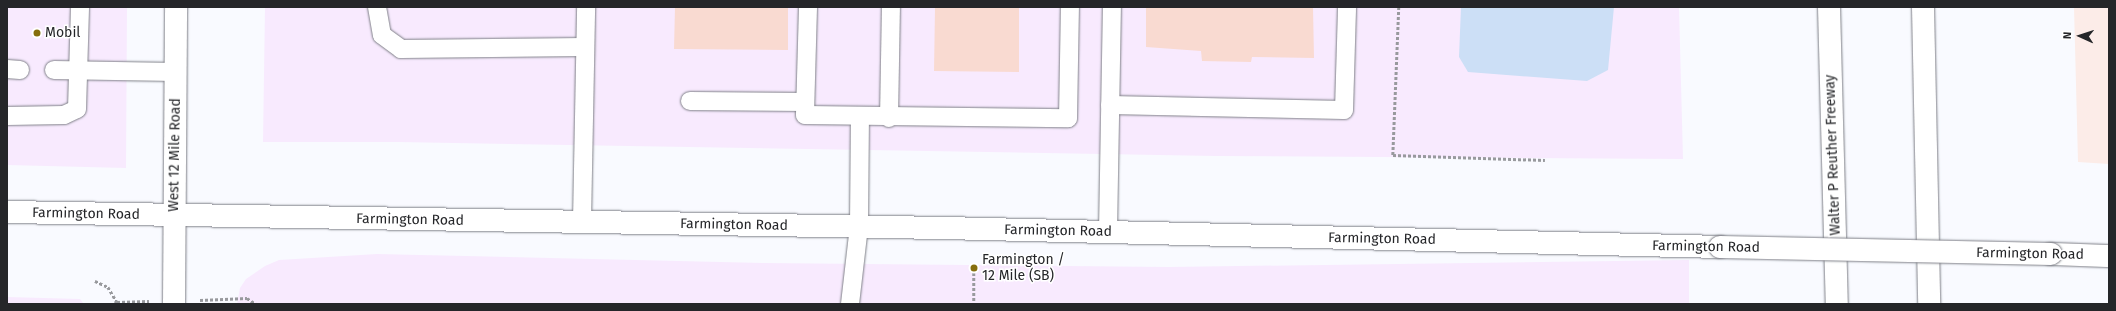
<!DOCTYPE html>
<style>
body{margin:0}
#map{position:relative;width:2116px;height:311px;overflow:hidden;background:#f9faff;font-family:"Fira Sans",sans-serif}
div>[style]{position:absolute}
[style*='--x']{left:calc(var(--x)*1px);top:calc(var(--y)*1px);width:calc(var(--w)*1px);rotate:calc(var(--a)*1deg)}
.commercial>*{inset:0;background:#f8eafe}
.education>*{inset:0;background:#fcece8}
.water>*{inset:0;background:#ccdff6}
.building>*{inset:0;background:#f9dad1}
.path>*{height:2.5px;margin-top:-1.25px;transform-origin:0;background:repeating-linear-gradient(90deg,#98999d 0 3px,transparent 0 5px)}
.roads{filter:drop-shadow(0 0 1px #7f8088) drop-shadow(0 0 1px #7f8088)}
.lane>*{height:18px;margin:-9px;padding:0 9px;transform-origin:9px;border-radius:9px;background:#fff}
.secondary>*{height:22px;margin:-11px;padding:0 11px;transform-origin:11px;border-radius:11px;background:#fff}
.highway>*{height:22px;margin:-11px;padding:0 11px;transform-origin:11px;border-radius:11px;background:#fff}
.bridges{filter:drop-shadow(0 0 1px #7f8088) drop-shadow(0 0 1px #7f8088)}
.secondary-bridge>*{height:22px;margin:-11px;padding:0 11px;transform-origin:11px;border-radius:11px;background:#fff}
.dots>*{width:11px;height:11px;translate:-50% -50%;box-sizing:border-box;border:2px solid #fff;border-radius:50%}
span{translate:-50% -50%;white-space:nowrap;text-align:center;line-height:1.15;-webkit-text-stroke:3px #fff;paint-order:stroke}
.poi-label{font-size:14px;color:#252629}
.left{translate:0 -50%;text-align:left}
.street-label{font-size:14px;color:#252629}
.frame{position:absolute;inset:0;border:8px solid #252629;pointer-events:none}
.north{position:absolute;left:2060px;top:16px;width:40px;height:40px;-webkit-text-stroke:3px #fff;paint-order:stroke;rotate:273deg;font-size:11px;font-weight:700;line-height:16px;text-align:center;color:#252629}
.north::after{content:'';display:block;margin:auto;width:14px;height:18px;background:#252629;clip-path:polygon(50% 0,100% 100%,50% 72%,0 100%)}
</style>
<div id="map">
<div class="commercial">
<i style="clip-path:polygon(7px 7px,127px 7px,126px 168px,7px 165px)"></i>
<i style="clip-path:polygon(265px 7px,1679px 7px,1683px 159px,1216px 156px,398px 142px,263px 142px)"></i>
<i style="clip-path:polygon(377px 254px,763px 263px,1169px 267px,1689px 260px,1689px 304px,237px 304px,240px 288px,246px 279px,265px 266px,279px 260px)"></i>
<i style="clip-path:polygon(7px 297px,80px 299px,84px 304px,7px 304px)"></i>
</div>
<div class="education">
<i style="clip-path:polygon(2074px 7px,2109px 7px,2109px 164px,2078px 162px)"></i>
</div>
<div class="water">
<i style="clip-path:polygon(1461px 7px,1614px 7px,1608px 70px,1587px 81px,1468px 72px,1459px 57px)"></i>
</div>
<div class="building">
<i style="clip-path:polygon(675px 7px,788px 7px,788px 50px,674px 49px)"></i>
<i style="clip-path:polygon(935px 7px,1019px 7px,1019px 72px,934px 71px)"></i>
<i style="clip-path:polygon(1146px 7px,1313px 7px,1314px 58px,1252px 57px,1251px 62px,1202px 61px,1201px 51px,1146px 47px)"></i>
</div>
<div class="path">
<i style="--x:1399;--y:7;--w:148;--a:92.3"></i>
<i style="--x:1393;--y:155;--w:152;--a:1.9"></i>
<i style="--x:974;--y:268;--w:36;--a:90"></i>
<i style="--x:95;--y:281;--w:14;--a:25"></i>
<i style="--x:108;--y:287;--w:17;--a:59"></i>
<i style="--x:117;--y:302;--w:3;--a:135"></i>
<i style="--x:200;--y:300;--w:47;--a:-2.4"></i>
<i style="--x:247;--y:298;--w:11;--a:34"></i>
<i style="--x:117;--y:302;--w:32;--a:-2"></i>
</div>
<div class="roads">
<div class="lane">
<i style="--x:377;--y:7;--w:28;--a:80"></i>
<i style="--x:382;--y:35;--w:24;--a:36"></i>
<i style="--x:401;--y:49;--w:183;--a:-0.6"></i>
<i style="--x:808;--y:7;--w:108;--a:91.6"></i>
<i style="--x:805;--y:115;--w:263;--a:0.7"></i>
<i style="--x:1068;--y:118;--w:111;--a:-89"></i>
<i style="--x:7;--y:69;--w:13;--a:4"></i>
<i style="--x:54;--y:70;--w:122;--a:0.9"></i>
<i style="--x:690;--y:101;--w:115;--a:0.5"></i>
<i style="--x:1110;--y:105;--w:234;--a:1.2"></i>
<i style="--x:1344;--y:110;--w:103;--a:-88.3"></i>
<i style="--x:7;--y:116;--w:57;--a:-1"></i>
<i style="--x:64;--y:115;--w:14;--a:-25"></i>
<i style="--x:77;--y:109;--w:102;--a:-88.3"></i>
<i style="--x:889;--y:118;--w:111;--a:-89"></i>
<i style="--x:582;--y:222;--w:215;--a:-88.9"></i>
<i style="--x:1108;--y:232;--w:225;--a:-89"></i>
<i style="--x:850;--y:304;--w:79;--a:-83.4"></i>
<i style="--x:859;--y:226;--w:108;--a:-89.5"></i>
</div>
<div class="secondary">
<i style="--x:7;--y:212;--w:937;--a:0.98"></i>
<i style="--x:944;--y:228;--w:776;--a:1.4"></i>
<i style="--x:2051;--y:254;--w:58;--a:2"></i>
<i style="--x:174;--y:304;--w:297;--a:-89.6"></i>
</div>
<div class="highway">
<i style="--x:1829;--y:7;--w:297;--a:88.5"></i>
<i style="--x:1923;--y:7;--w:297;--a:88.8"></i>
</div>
</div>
<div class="bridges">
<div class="secondary-bridge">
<i style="--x:1720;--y:247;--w:331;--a:1.2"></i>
</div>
</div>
<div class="dots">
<i style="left:37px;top:33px;background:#866e0d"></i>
<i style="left:974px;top:268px;background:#866e0d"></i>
</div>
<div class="poi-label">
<span class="left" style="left:45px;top:33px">Mobil</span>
<span class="left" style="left:982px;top:268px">Farmington /<br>12 Mile (SB)</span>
</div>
<div class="street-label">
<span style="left:175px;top:155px;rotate:-89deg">West 12 Mile Road</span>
<span style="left:1833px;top:155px;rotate:-92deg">Walter P Reuther Freeway</span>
<span style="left:86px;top:214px;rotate:1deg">Farmington Road</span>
<span style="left:410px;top:220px;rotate:1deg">Farmington Road</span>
<span style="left:734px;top:225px;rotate:1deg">Farmington Road</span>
<span style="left:1058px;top:231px;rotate:1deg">Farmington Road</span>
<span style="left:1382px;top:239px;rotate:1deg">Farmington Road</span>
<span style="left:1706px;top:247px;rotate:1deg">Farmington Road</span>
<span style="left:2030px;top:254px;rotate:1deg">Farmington Road</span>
</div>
<div class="frame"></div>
<div class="north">N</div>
</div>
